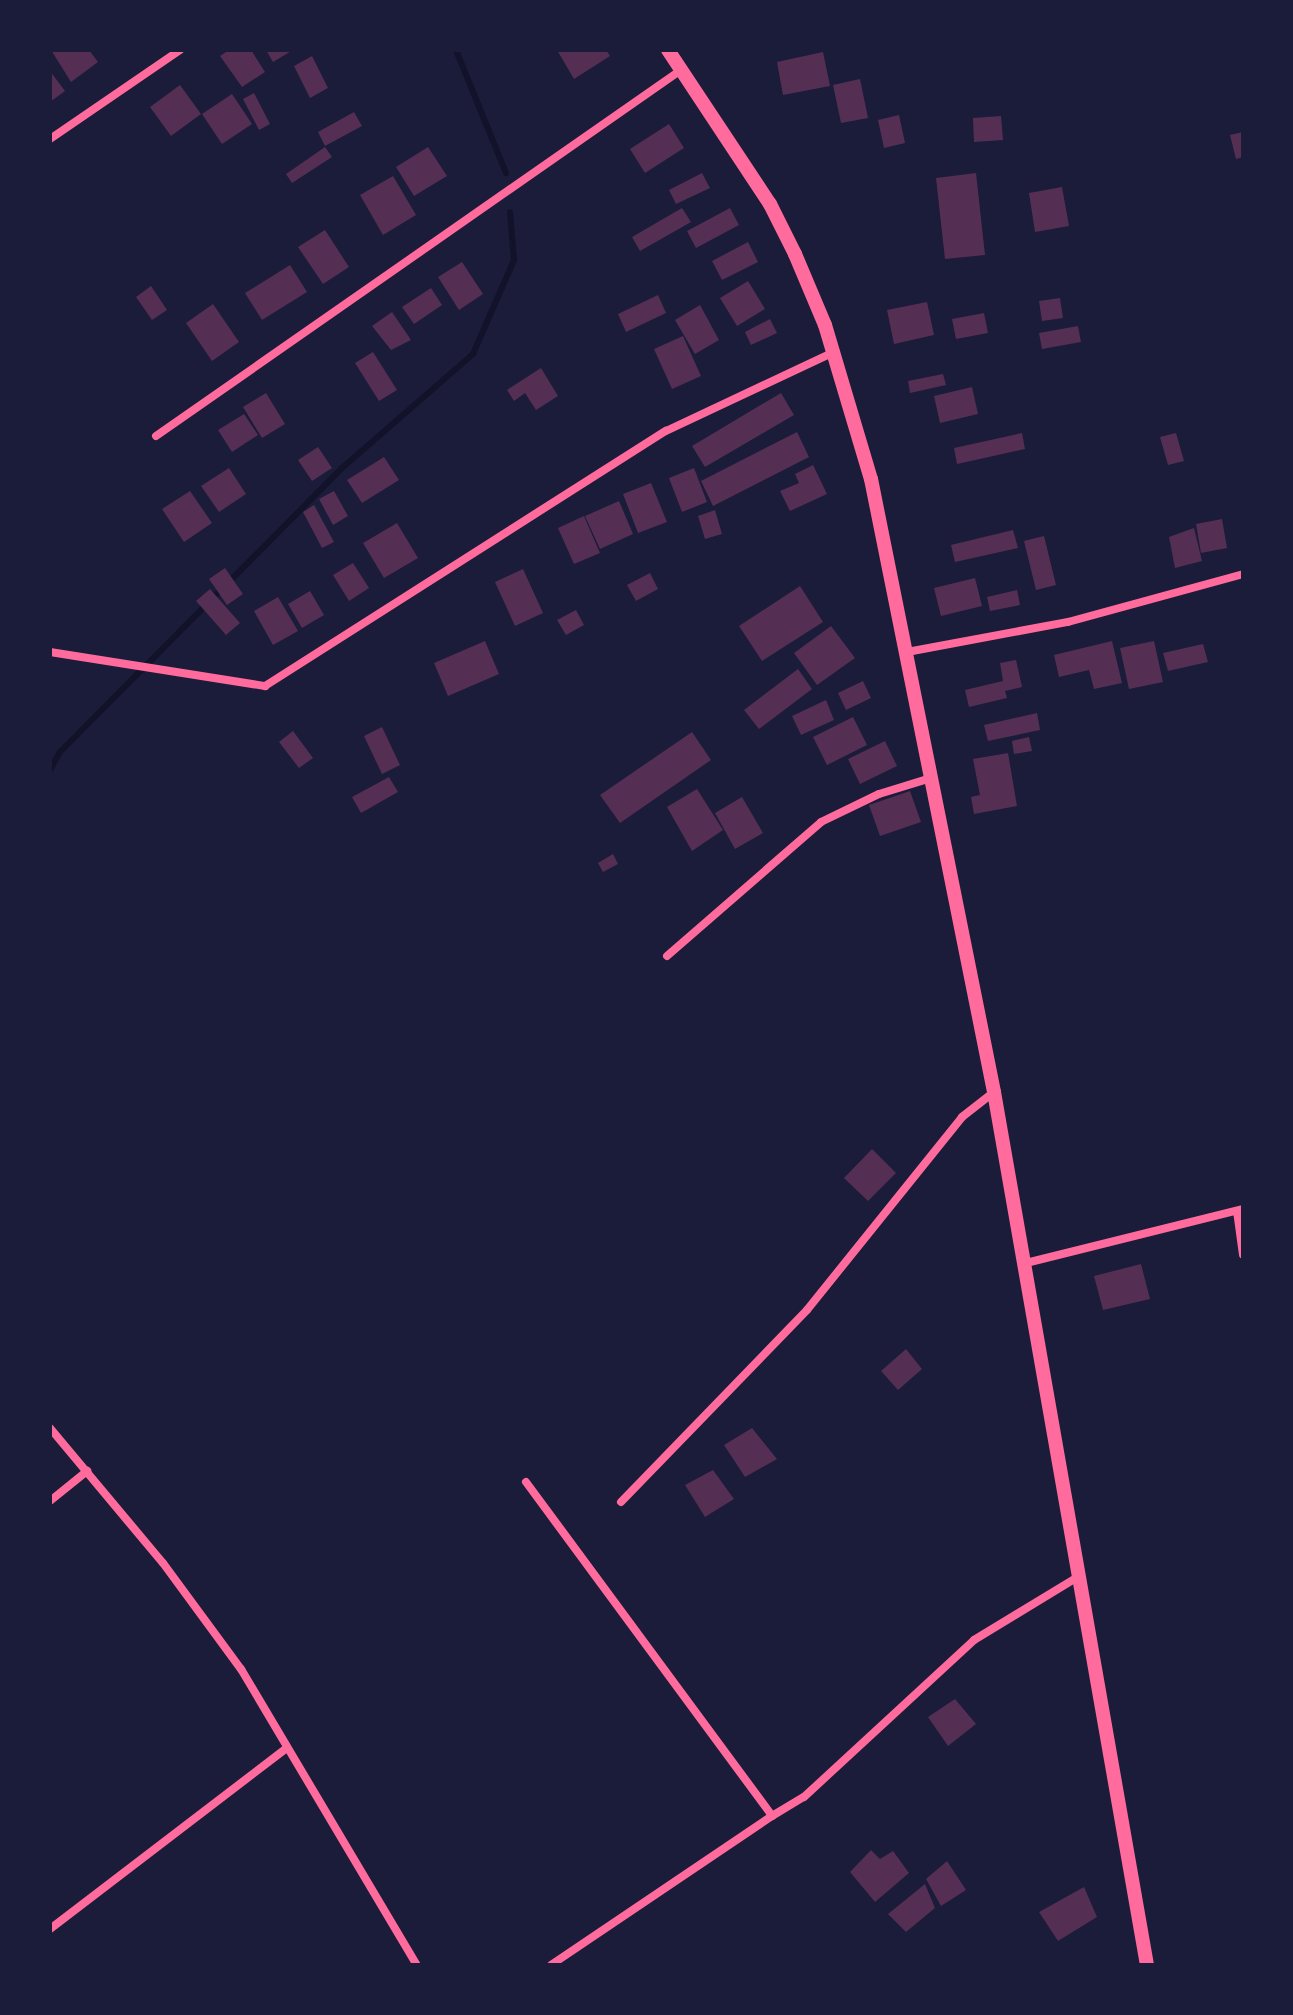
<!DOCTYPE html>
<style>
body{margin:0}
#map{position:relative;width:1293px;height:2015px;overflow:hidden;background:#1b1b3a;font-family:"PT Sans",sans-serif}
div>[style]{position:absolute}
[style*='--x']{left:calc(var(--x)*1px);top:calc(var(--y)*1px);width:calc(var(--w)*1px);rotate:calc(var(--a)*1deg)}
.stream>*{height:6px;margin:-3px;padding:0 3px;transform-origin:3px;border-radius:3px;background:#12122b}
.building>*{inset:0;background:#542f53}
.minor>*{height:8px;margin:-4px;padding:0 4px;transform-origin:4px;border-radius:4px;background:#ff6b9d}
.tertiary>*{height:14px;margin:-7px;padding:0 7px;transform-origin:7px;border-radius:7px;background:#ff6b9d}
span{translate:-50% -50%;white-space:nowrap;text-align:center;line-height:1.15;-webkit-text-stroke:8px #1b1b3a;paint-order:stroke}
.frame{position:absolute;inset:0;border:52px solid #1b1b3a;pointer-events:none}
</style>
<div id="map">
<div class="stream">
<i style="--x:456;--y:50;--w:133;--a:67.9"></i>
<i style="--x:50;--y:770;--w:21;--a:-61"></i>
<i style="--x:60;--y:752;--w:400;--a:-45.2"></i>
<i style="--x:342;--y:468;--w:174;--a:-41"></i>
<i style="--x:473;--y:354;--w:103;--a:-66.4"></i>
<i style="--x:514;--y:260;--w:48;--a:-94.8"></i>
</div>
<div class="building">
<i style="clip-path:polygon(51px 50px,89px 50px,98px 62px,71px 82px)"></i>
<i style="clip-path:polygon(229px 50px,251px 50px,265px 72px,242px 87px,220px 56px)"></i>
<i style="clip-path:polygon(266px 50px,293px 50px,273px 62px)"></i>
<i style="clip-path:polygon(557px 50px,606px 50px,610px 56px,574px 79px)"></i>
<i style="clip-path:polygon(823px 52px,830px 86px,783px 95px,777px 62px)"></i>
<i style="clip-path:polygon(312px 56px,328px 88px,310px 98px,294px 66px)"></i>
<i style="clip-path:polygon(50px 71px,65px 91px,50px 102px)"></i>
<i style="clip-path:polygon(860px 79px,868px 118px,841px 123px,833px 85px)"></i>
<i style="clip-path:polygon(180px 85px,201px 114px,171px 136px,150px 107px)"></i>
<i style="clip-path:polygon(254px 93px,270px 124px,259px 130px,243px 99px)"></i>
<i style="clip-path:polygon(232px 94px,252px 124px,222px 144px,202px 114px)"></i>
<i style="clip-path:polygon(354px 112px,362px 126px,325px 146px,318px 132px)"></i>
<i style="clip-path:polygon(899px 115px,905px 143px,884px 148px,878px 120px)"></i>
<i style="clip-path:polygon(1001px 116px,1003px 140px,974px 142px,973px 118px)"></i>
<i style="clip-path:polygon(669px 124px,684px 148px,645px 173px,630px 149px)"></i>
<i style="clip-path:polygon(1243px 132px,1243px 157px,1236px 159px,1230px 135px)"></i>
<i style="clip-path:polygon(325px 147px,332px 157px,292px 183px,286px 174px)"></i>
<i style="clip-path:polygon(428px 147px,447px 176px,414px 196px,396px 167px)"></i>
<i style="clip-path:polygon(702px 173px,710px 188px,676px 204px,669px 190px)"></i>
<i style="clip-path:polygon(976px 173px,985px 255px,945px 259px,936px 178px)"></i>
<i style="clip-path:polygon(393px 176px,416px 215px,383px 235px,360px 195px)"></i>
<i style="clip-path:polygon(1062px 187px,1069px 226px,1035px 232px,1029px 193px)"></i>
<i style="clip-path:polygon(682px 208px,691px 222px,640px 251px,632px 237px)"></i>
<i style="clip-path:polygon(730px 208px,739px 225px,696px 248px,687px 231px)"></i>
<i style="clip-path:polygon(325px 230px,349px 267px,323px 284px,298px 247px)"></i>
<i style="clip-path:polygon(748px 242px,758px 262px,722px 280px,712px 261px)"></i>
<i style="clip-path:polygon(462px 262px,483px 294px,459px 310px,438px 277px)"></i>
<i style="clip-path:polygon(290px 265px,307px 292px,262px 320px,245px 293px)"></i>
<i style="clip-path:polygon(748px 281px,765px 309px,737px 326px,720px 298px)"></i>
<i style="clip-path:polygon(151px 286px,167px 310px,152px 320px,136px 297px)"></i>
<i style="clip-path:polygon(431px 288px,442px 305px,414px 324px,402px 307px)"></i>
<i style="clip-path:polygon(658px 295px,666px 313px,626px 332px,618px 314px)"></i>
<i style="clip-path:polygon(1060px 298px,1063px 318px,1042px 321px,1039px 301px)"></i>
<i style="clip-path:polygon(927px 302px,934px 335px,894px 344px,887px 310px)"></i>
<i style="clip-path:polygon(213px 304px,239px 342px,212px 361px,186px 323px)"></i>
<i style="clip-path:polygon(700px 305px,719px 340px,695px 354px,675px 320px)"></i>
<i style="clip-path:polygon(392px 312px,411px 340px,391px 350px,372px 326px)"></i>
<i style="clip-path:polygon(984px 313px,988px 333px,956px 339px,952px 319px)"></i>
<i style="clip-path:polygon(770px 319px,777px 333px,751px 345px,745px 332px)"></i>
<i style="clip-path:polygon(1078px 326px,1081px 342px,1042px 349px,1039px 333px)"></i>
<i style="clip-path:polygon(683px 336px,701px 376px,672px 389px,654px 349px)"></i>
<i style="clip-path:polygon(373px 352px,397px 390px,379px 401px,355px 363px)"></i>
<i style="clip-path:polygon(541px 368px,558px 396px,536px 410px,525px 393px,514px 401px,507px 390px)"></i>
<i style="clip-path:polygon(943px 374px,946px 385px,910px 393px,908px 381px)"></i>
<i style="clip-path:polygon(972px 387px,978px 414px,940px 423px,934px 396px)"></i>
<i style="clip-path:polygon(266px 393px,285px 424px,262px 438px,243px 407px)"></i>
<i style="clip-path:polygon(781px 393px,794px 415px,705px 467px,692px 446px)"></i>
<i style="clip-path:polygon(244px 414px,258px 435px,232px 452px,218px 430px)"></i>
<i style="clip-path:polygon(797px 432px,809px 457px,713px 506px,701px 481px)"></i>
<i style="clip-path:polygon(1022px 433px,1025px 449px,957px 464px,954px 448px)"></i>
<i style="clip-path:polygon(1176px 433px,1184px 461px,1168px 465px,1160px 437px)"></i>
<i style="clip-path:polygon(318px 447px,332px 468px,312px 481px,298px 460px)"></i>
<i style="clip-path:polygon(384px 457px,399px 480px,362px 503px,347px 480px)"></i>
<i style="clip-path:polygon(813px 465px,827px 494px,790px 511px,780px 491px,799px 483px,795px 474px)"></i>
<i style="clip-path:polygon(229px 468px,246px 494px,219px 512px,201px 486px)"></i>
<i style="clip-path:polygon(694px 468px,707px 502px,682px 512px,669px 478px)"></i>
<i style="clip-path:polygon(651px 483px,667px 522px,638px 533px,623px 494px)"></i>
<i style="clip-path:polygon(190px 491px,212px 523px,184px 542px,162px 509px)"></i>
<i style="clip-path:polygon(334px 491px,348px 516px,333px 525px,319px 499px)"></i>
<i style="clip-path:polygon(619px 501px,633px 534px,600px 549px,585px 516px)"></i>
<i style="clip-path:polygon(314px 505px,334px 542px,322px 548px,303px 512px)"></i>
<i style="clip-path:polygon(715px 510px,722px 534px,705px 539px,698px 516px)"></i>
<i style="clip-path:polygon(584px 516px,600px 553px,574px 564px,558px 528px)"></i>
<i style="clip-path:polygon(1222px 519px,1227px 548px,1201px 553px,1196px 524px)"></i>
<i style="clip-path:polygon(397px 523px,418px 558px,384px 578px,363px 543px)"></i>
<i style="clip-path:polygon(1194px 528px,1202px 561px,1175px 568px,1169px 537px)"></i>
<i style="clip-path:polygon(1013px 530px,1018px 548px,955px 562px,951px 545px)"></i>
<i style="clip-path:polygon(1044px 536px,1056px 585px,1036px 590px,1024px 541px)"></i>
<i style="clip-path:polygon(353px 563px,369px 588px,349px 601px,333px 575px)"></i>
<i style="clip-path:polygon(225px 568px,243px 594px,227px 605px,209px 579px)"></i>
<i style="clip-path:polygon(523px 569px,543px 613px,515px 626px,495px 582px)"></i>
<i style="clip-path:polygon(650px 573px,658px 589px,636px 601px,627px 585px)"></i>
<i style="clip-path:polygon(975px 578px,982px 606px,941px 616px,934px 588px)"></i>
<i style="clip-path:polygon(800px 586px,823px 622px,762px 661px,739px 626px)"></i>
<i style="clip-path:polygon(210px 589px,240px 623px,226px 635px,196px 601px)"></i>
<i style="clip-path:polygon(1017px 590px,1020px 605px,990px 611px,987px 597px)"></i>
<i style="clip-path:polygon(310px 591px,324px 615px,302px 628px,288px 604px)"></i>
<i style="clip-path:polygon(278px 597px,298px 631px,273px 645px,254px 611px)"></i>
<i style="clip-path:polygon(576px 610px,584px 625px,566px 635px,557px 620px)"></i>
<i style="clip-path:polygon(831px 626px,855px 658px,817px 685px,794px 653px)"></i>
<i style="clip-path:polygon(485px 641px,499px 674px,448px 696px,434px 663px)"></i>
<i style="clip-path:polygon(1112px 641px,1122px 683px,1094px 689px,1089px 670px,1059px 677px,1054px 655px)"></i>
<i style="clip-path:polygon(1154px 641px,1163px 682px,1129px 689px,1120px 648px)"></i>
<i style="clip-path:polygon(1203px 644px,1208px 662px,1168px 671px,1163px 653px)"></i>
<i style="clip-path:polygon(1016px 660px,1022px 687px,1005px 691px,1007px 698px,969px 707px,965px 690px,1003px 681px,1000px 663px)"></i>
<i style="clip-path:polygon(798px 669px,812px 689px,759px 729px,744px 710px)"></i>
<i style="clip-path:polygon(863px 681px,871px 698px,846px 710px,838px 693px)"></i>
<i style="clip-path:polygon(826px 700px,834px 720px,801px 735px,792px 716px)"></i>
<i style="clip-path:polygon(1037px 713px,1040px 730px,988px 741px,984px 725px)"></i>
<i style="clip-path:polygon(853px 717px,867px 745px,827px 765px,813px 737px)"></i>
<i style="clip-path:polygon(382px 727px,400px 765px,382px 774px,364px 736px)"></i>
<i style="clip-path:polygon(293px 731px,313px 758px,299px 768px,279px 742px)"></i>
<i style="clip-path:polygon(692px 732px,711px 760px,620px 823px,600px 795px)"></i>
<i style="clip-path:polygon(1029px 737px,1032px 751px,1014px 754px,1012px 741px)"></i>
<i style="clip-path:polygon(885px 741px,897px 766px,860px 784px,848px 759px)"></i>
<i style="clip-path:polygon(1008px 753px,1017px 806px,974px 814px,971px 797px,980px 795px,973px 759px)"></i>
<i style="clip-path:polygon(389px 777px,398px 792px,361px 813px,352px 797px)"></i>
<i style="clip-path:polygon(697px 789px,723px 830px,692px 851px,667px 807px)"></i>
<i style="clip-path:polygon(910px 791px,921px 822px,880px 836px,869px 805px)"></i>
<i style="clip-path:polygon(742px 797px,763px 833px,735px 849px,715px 813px)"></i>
<i style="clip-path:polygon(613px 854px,618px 864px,603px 872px,598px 863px)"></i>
<i style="clip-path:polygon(872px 1149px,896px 1173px,868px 1201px,844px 1178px)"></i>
<i style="clip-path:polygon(1141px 1264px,1150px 1299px,1103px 1310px,1094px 1276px)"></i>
<i style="clip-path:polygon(906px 1349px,922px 1369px,898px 1390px,881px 1371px)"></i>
<i style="clip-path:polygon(752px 1428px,777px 1459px,745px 1477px,724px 1445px)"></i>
<i style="clip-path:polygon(713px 1470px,734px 1499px,705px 1517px,685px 1485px)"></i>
<i style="clip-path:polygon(955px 1699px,976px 1724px,948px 1746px,928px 1717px)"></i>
<i style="clip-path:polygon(871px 1850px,880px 1859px,893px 1851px,909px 1873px,875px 1902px,850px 1872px)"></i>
<i style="clip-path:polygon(947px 1861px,966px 1890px,941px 1906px,926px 1879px)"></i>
<i style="clip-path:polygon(925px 1884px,935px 1908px,906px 1932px,888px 1914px)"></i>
<i style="clip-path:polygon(1084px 1887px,1097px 1917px,1058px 1941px,1039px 1912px)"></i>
</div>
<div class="minor">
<i style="--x:50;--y:139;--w:158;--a:-34.4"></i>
<i style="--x:156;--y:436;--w:640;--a:-34.88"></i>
<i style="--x:50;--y:652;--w:218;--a:9"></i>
<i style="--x:265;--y:686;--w:475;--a:-32.5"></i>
<i style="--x:666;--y:431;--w:186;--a:-25.2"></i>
<i style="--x:907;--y:652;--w:164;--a:-10.6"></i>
<i style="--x:1068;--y:622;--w:181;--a:-15.3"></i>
<i style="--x:667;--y:956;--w:204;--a:-41"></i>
<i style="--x:821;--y:822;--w:64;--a:-25.8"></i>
<i style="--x:879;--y:794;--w:54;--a:-17.1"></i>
<i style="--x:1237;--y:1211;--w:44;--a:82.2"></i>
<i style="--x:1026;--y:1263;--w:224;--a:-14"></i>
<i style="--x:50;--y:1428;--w:176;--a:50.1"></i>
<i style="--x:163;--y:1563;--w:132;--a:53.7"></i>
<i style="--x:241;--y:1669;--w:344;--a:59.3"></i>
<i style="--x:526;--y:1482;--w:415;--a:53.6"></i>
<i style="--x:772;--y:1816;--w:37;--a:-31"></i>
<i style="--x:804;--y:1797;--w:231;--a:-42.7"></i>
<i style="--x:974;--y:1640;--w:125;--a:-31.3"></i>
<i style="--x:50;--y:1501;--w:48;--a:-39"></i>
<i style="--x:621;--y:1502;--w:267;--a:-45.9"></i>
<i style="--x:807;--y:1310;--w:248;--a:-51.2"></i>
<i style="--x:962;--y:1117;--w:41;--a:-38"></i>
<i style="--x:50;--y:1929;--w:298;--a:-37.4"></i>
<i style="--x:551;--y:1965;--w:267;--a:-34"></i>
</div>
<div class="tertiary">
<i style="--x:668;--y:50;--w:185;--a:56.5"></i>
<i style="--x:770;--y:204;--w:56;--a:63.4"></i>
<i style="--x:795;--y:254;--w:77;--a:67.1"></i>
<i style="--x:825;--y:325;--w:161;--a:73.4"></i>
<i style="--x:871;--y:479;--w:625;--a:78.65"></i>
<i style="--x:994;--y:1092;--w:886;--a:80.06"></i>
</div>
<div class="frame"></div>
</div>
